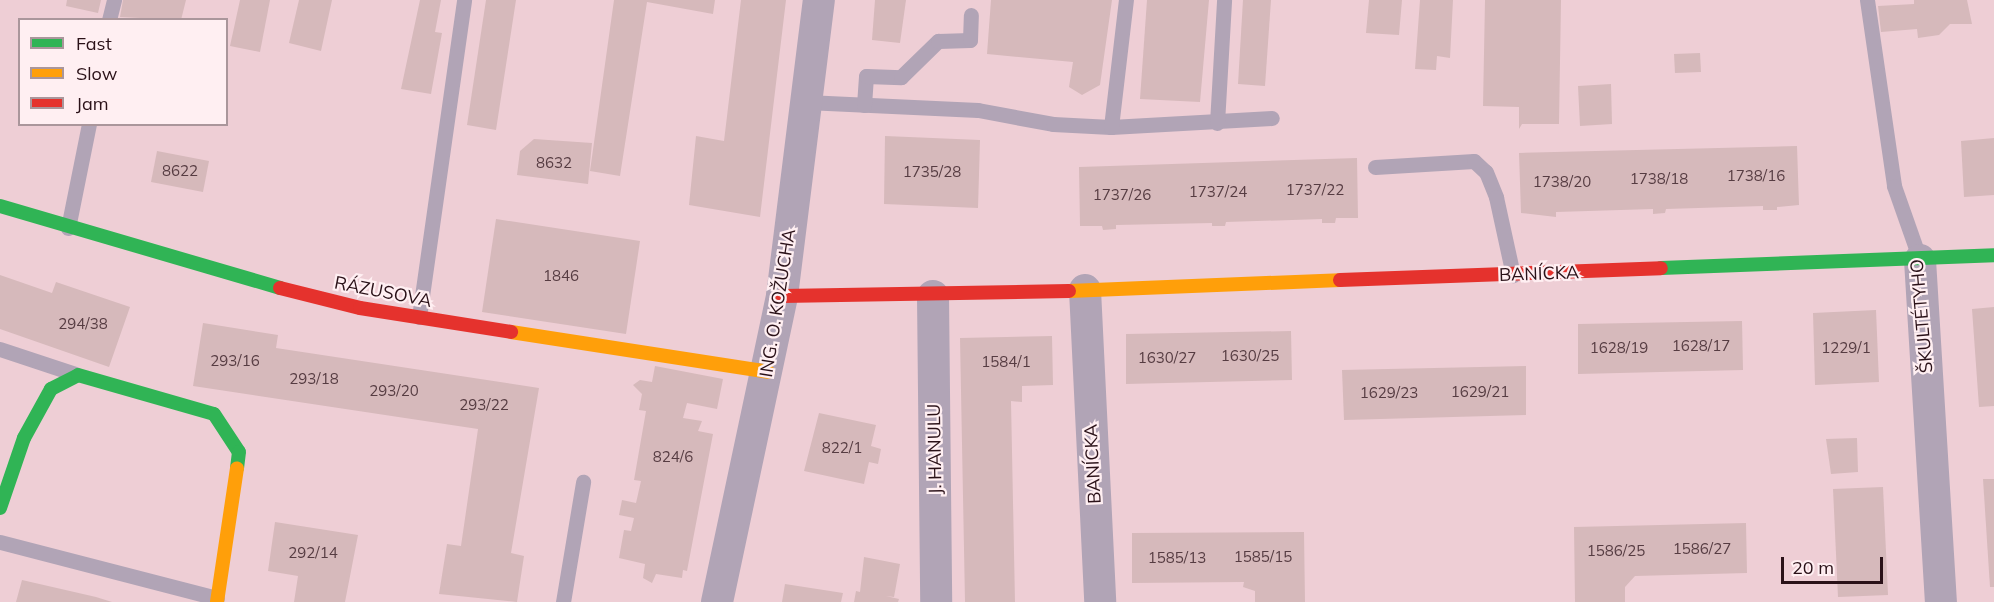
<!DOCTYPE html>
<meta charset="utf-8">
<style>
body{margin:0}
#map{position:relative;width:1994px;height:602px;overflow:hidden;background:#eeced5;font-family:Mulish,sans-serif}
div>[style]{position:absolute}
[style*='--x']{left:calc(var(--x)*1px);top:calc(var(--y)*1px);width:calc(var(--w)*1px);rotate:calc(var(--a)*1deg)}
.building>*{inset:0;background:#d6b9bb}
.lane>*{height:15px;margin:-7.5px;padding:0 7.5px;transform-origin:7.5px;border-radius:7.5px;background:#b1a4b6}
.street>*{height:32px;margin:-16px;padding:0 16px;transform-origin:16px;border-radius:16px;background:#b1a4b6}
.fast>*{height:14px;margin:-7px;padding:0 7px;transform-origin:7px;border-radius:7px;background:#30b455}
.slow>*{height:14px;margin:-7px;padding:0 7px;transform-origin:7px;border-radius:7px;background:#ff9f0a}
.jam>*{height:14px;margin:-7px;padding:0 7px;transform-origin:7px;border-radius:7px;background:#e5322d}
span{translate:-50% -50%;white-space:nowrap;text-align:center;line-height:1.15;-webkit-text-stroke:4.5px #ffeff2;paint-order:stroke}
.number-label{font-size:15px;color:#563c42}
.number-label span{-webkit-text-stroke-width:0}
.street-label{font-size:18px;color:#2a1118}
.legend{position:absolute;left:18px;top:18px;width:210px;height:108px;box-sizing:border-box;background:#ffeff2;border:2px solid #aa969b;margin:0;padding:8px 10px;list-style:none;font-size:18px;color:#2a1118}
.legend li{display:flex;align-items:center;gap:12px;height:30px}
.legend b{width:30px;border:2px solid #aa969b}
.scale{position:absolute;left:1781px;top:557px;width:102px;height:27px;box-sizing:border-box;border:3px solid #2a1118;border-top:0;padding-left:8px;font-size:18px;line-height:21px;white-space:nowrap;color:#2a1118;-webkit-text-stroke:4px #ffeff2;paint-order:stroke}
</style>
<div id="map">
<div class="building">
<i style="clip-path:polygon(67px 0,101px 0,98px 13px,66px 6px)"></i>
<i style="clip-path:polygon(123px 0,186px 0,181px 20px,120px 17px)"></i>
<i style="clip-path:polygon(240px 0,270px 0,260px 52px,230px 46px)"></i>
<i style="clip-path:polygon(299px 0,332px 0,321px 51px,289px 43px)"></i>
<i style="clip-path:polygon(420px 0,441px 0,435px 32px,442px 33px,431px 94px,401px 89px)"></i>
<i style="clip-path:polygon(486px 0,516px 0,496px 130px,467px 125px)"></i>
<i style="clip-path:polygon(614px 0,715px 0,713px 14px,647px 2px,620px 176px,590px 171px)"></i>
<i style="clip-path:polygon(741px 0,786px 0,760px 217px,689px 205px,696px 136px,724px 141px)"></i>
<i style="clip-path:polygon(875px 0,906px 0,900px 43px,872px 40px)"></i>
<i style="clip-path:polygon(991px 0,1112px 0,1100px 85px,1082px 95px,1069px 87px,1073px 62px,987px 54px)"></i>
<i style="clip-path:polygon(1147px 0,1209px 0,1200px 102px,1140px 99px)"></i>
<i style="clip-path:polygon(1243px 0,1271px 0,1265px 86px,1238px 84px)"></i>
<i style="clip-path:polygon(1369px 0,1402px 0,1399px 35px,1366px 33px)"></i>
<i style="clip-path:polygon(1420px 0,1453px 0,1450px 58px,1437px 56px,1436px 70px,1415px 69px)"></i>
<i style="clip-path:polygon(1485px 0,1561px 0,1559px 124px,1522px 124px,1519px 129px,1519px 107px,1483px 106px)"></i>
<i style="clip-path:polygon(1914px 0,1967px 0,1972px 24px,1950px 24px,1939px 35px,1918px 38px,1917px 29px,1881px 32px,1878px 6px,1914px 4px)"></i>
<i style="clip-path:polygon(1700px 53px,1701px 72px,1675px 73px,1674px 54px)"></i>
<i style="clip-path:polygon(1611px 84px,1612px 124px,1580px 126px,1578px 86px)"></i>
<i style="clip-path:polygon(885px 136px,980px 140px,978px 208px,884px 204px)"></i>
<i style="clip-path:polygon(1994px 138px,1994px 195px,1964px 197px,1961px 141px)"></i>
<i style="clip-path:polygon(534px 139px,592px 143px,588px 184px,517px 175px,520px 151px)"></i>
<i style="clip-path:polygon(1797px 146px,1799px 205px,1777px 207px,1777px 210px,1763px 210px,1763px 206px,1666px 209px,1665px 213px,1653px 214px,1653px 209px,1556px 212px,1556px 217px,1521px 213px,1519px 153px)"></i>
<i style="clip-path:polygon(157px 151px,209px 161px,203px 192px,151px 182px)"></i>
<i style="clip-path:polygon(1357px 158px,1358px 218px,1336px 218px,1335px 223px,1322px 223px,1322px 219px,1226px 222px,1225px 226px,1212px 226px,1212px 223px,1116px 225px,1116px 229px,1103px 230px,1102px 226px,1080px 226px,1079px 167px)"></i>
<i style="clip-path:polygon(496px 219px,640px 241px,626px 334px,482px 312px)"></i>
<i style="clip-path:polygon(0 275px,52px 293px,56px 282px,130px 307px,109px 367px,0 329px)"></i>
<i style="clip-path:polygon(1994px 307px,1994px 406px,1979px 407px,1972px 309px)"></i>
<i style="clip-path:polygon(1876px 310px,1879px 382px,1815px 385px,1813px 313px)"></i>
<i style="clip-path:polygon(1742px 321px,1743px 370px,1578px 374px,1578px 324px)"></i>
<i style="clip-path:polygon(203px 323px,278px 335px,276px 348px,539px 388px,511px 553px,524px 556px,517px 602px,439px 594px,447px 544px,461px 546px,478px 429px,193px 386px)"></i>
<i style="clip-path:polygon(1291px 331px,1292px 380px,1126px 384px,1126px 334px)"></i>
<i style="clip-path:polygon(1052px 336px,1053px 385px,1022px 386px,1022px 402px,1011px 401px,1015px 602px,965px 602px,960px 338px)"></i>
<i style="clip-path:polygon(655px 366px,723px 379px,717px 409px,687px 403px,683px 418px,702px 421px,698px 431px,713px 434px,687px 571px,683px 570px,682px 578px,656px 574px,652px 583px,643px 578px,645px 564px,619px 558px,624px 530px,631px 531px,634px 518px,619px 515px,622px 500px,636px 503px,641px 481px,634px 480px,646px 411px,639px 410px,642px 394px,633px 385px,640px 380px,652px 382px)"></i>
<i style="clip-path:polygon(1526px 366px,1526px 415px,1344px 420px,1342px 370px)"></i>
<i style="clip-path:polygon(819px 413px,876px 425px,871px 446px,881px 449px,878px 464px,869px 462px,864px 484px,804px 471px)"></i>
<i style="clip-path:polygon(1857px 438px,1858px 472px,1831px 474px,1826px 439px)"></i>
<i style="clip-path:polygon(1983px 479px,1994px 479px,1994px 587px,1990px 587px)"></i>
<i style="clip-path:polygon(1883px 487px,1888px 595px,1838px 597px,1833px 489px)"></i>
<i style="clip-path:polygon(275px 522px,358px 535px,345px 602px,294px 602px,298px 576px,268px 571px)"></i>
<i style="clip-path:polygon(1746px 523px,1747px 573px,1635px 576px,1625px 587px,1625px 602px,1575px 602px,1574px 527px)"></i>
<i style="clip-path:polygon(1304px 532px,1305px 602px,1255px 602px,1255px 591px,1243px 587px,1244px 582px,1132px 583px,1132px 533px)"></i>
<i style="clip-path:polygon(864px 557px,900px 564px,894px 597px,886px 596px,899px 599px,898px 602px,854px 602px,856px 591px,860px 592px)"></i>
<i style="clip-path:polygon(22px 580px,96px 597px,112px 602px,16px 602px)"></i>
<i style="clip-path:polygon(785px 584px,843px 593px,841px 602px,782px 602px)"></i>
</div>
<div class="lane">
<i style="--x:1867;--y:0;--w:188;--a:81.7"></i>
<i style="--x:1894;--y:186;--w:78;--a:70.6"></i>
<i style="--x:109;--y:20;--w:21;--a:-76"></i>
<i style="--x:806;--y:102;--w:172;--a:2.7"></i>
<i style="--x:978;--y:110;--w:76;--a:10.6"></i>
<i style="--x:1053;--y:124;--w:58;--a:3"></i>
<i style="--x:1111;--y:127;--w:161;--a:-3.2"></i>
<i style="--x:864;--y:105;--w:29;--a:-86"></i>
<i style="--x:866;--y:76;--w:35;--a:2"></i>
<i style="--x:901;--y:77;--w:52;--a:-44.2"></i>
<i style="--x:938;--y:41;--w:32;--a:-2"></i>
<i style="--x:970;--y:40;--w:25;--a:-88"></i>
<i style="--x:1217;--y:123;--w:123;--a:-86.7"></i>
<i style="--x:1111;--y:127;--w:128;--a:-83.3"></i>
<i style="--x:1375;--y:167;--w:99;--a:-3.5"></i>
<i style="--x:1474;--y:161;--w:16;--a:43"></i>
<i style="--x:1486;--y:172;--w:27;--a:68"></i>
<i style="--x:1496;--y:197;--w:80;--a:77.7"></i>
<i style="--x:68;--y:228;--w:106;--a:-78.6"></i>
<i style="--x:419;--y:317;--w:320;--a:-81.9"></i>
<i style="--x:0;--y:349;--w:79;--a:18.4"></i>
<i style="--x:0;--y:542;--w:224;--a:14.5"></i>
<i style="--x:563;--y:602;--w:122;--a:-80.5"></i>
</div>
<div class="street">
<i style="--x:1920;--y:260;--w:343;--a:86.5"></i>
<i style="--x:1085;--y:290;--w:312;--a:87.2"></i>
<i style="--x:933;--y:296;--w:306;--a:89.4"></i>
<i style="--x:717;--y:602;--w:313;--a:-78"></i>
<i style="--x:782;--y:296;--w:298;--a:-82.9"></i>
</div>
<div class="fast">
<i style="--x:0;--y:206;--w:292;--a:16.3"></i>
<i style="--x:1661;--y:268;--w:333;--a:-2.2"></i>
<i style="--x:0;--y:508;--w:74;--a:-71.1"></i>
<i style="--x:24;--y:438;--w:56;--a:-61.1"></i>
<i style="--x:51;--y:389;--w:30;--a:-27"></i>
<i style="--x:78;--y:375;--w:141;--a:16"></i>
<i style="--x:214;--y:414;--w:45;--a:56.7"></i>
<i style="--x:239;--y:452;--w:16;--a:97"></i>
</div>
<div class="slow">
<i style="--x:1069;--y:291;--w:271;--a:-2.3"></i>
<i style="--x:511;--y:332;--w:260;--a:8.8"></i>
<i style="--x:217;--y:602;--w:135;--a:-81.5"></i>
</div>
<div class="jam">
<i style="--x:1340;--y:280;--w:321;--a:-2.1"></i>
<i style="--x:280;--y:288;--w:82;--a:14"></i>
<i style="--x:360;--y:308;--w:153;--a:9"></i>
<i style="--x:782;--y:296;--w:287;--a:-1"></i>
</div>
<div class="number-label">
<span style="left:554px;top:163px">8632</span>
<span style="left:180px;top:171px">8622</span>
<span style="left:932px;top:172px">1735/28</span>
<span style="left:1756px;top:176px">1738/16</span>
<span style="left:1659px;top:179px">1738/18</span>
<span style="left:1562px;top:182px">1738/20</span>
<span style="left:1315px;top:190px">1737/22</span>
<span style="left:1218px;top:192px">1737/24</span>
<span style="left:1122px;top:195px">1737/26</span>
<span style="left:561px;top:276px">1846</span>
<span style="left:83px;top:324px">294/38</span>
<span style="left:1701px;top:346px">1628/17</span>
<span style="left:1619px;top:348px">1628/19</span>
<span style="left:1846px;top:348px">1229/1</span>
<span style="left:1250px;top:356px">1630/25</span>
<span style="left:1167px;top:358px">1630/27</span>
<span style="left:235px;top:361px">293/16</span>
<span style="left:1006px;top:362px">1584/1</span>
<span style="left:314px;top:379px">293/18</span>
<span style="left:394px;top:391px">293/20</span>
<span style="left:1480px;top:392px">1629/21</span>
<span style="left:1389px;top:393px">1629/23</span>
<span style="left:484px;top:405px">293/22</span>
<span style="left:842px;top:448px">822/1</span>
<span style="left:673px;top:457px">824/6</span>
<span style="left:1702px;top:549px">1586/27</span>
<span style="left:1616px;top:551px">1586/25</span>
<span style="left:313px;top:553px">292/14</span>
<span style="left:1263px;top:557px">1585/15</span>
<span style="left:1177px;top:558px">1585/13</span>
</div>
<div class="street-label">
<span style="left:1539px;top:274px;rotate:-2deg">BANÍCKA</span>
<span style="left:383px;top:292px;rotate:11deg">RÁZUSOVA</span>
<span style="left:778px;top:303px;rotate:-81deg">ING. O. KOŽUCHA</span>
<span style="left:1922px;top:316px;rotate:-95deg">ŠKULTÉTYHO</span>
<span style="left:935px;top:449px;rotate:-91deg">J. HANULU</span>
<span style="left:1093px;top:464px;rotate:-93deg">BANÍCKA</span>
</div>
<ul class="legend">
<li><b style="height:8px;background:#30b455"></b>Fast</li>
<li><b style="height:8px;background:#ff9f0a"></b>Slow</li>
<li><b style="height:8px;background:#e5322d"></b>Jam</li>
</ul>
<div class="scale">20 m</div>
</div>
